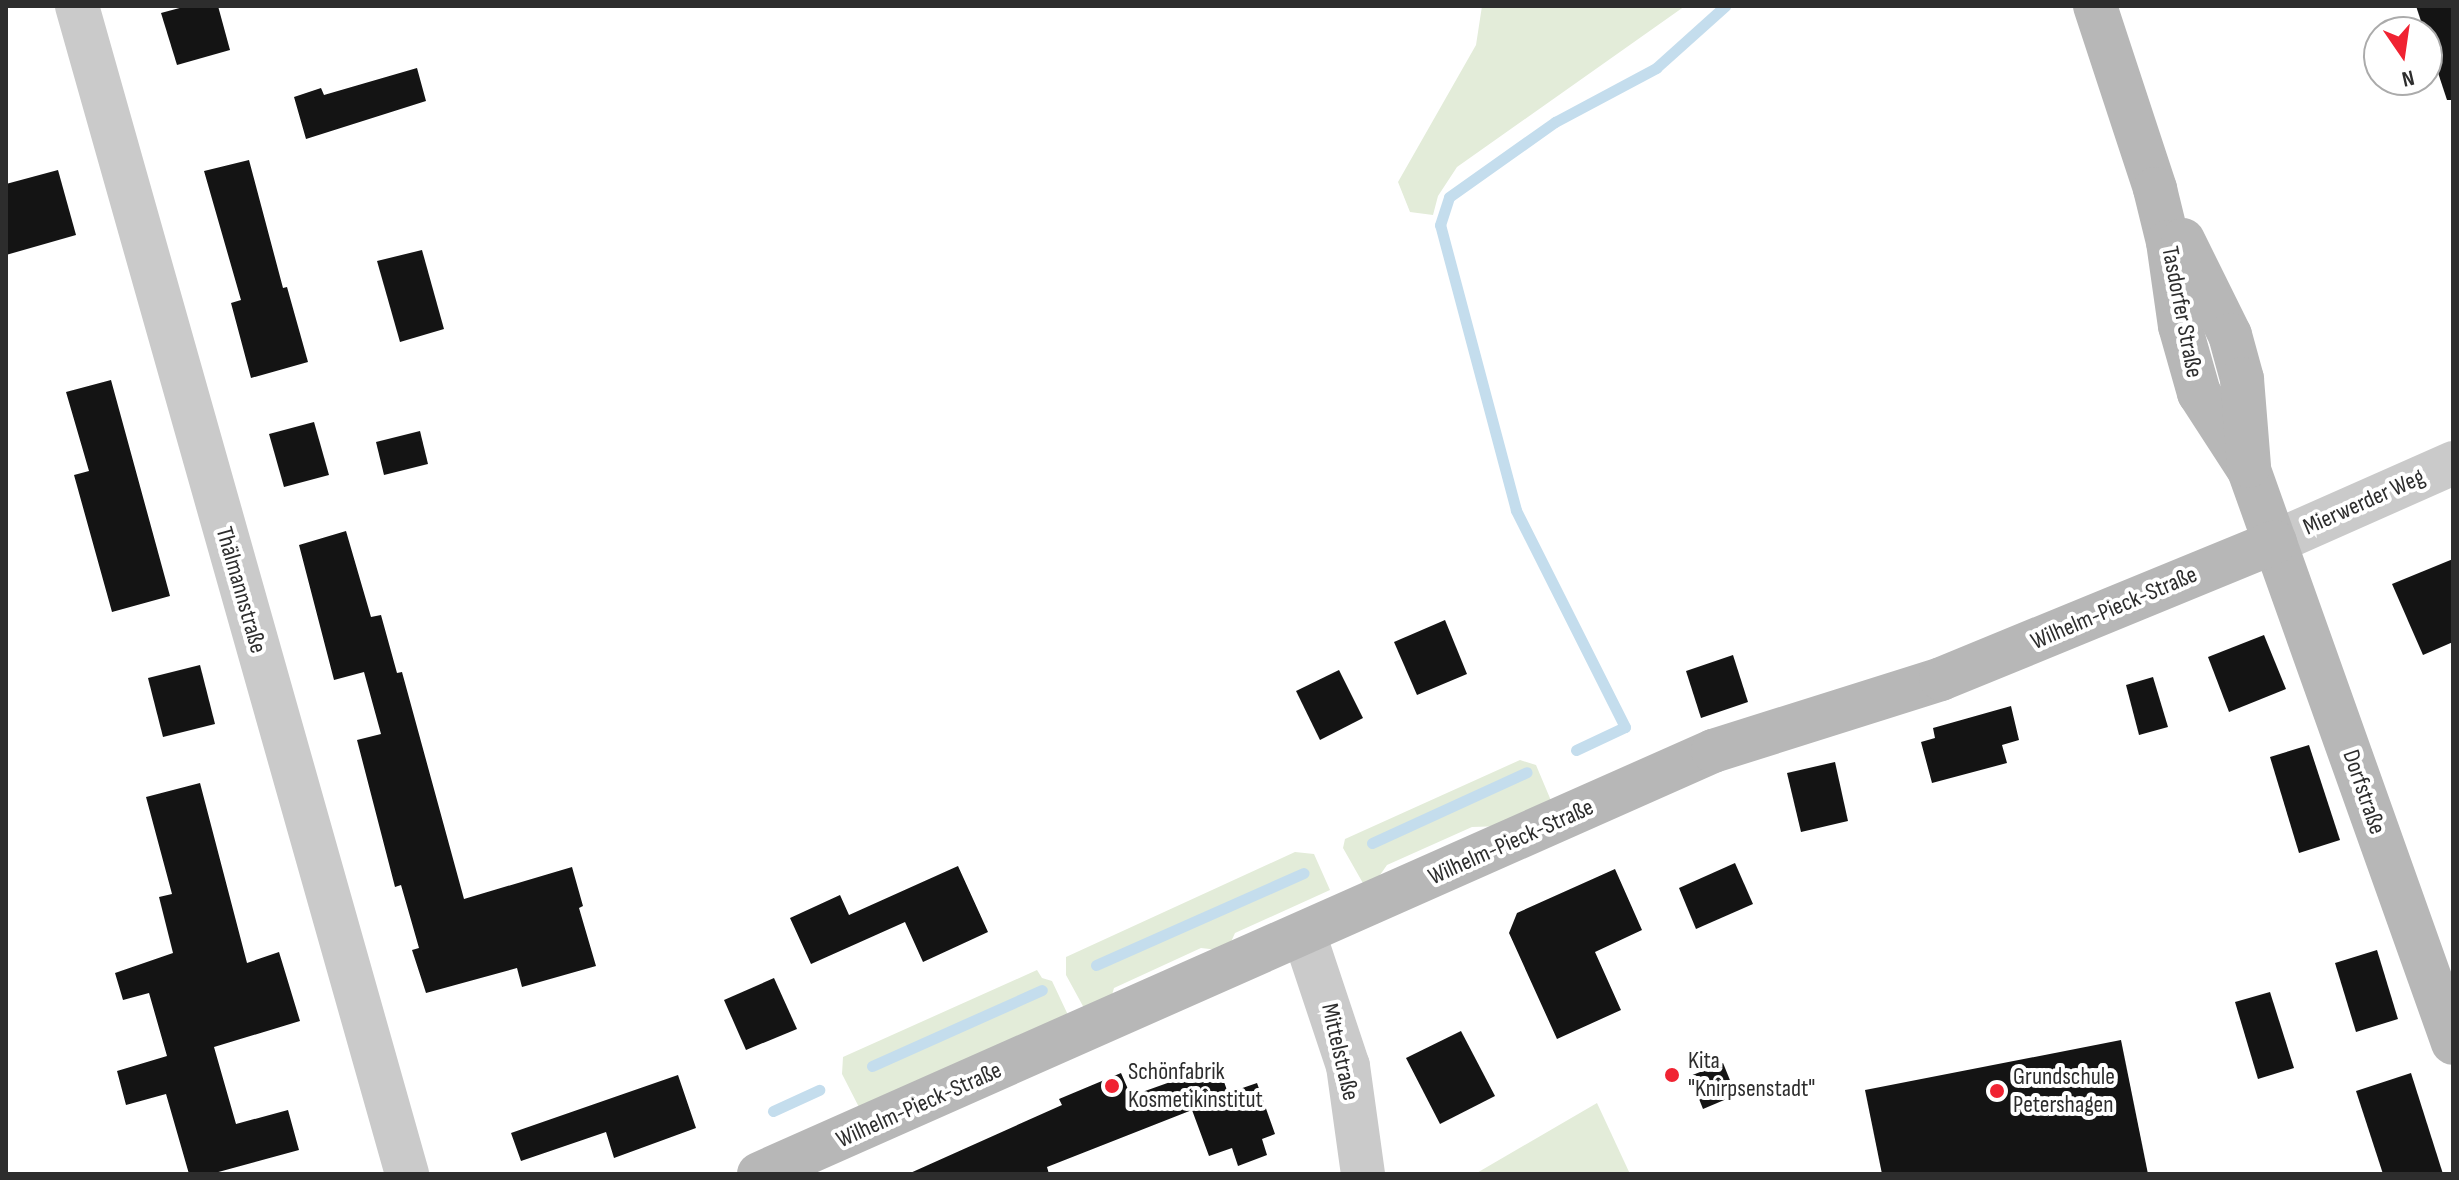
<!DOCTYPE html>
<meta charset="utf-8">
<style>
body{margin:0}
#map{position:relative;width:2459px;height:1180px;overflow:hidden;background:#fff;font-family:"Sofia Sans Condensed",sans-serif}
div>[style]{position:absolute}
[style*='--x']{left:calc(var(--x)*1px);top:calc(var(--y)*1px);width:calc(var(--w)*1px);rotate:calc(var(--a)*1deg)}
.green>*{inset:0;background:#e3ecd9}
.stream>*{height:11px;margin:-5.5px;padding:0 5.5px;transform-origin:5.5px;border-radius:5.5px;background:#c4dded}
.building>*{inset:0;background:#141414}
.street>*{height:44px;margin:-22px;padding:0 22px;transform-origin:22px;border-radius:22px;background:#cacaca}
.secondary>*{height:44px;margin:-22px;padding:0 22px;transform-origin:22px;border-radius:22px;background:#b7b7b7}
.dots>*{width:22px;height:22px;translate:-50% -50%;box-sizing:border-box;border:4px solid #fff;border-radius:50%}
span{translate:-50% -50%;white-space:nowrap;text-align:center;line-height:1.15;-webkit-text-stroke:8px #fff;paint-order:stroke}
.street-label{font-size:24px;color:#2d2d2d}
.poi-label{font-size:24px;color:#2d2d2d}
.left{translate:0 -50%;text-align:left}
.frame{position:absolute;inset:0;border:8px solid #2d2d2d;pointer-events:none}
.north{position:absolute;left:2363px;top:16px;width:80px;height:80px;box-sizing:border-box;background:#fff;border:2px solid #ababab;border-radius:50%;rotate:167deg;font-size:22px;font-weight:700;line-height:32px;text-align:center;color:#2d2d2d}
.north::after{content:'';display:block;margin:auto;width:28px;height:36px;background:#f02332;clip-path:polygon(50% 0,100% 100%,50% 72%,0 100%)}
</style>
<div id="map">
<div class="green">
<i style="clip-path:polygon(1482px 6px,1685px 6px,1457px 167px,1438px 196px,1433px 215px,1410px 212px,1398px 182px,1476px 45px)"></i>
<i style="clip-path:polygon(1520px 760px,1536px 765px,1552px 803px,1503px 826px,1472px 827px,1387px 865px,1373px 885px,1364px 885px,1343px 848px,1345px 839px)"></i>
<i style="clip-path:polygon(1295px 852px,1314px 854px,1330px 890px,1235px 933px,1227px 951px,1201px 948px,1114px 988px,1109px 1005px,1084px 1008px,1066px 975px,1066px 957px)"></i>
<i style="clip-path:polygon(1037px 970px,1042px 978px,1052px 981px,1068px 1015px,863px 1115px,842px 1074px,843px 1057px)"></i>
<i style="clip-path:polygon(1597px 1103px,1630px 1174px,1475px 1174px)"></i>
</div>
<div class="stream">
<i style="--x:1576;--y:750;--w:54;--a:-25.1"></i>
<i style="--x:1625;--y:727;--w:243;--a:-116.7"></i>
<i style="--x:1516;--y:510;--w:295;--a:-104.9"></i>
<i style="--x:1440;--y:225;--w:29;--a:-72"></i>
<i style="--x:1449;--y:197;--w:130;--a:-35.3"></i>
<i style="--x:1555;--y:122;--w:115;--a:-28.1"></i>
<i style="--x:1656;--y:68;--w:93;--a:-41.9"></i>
<i style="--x:1372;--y:843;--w:170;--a:-24.6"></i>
<i style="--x:1096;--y:965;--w:227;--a:-23.9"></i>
<i style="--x:872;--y:1066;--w:186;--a:-24.1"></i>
<i style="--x:773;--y:1111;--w:51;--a:-24.5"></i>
</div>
<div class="building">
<i style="clip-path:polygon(187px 6px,218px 6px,230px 50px,177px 65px,161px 13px)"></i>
<i style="clip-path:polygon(2416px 6px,2453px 6px,2453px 100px,2447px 100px)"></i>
<i style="clip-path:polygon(417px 68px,426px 101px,306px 139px,294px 97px,321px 88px,324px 95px)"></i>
<i style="clip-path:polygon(249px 160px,283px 288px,287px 287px,308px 362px,251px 378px,231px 303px,241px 300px,204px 171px)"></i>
<i style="clip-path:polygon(58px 170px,76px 235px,6px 255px,6px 184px)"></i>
<i style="clip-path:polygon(422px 250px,444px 329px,400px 342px,377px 261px)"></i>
<i style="clip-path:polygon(111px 380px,170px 596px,112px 612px,74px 475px,89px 471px,66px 392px)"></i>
<i style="clip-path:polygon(314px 422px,329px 475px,284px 487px,269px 434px)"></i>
<i style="clip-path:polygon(420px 431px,428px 464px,384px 475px,376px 442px)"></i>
<i style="clip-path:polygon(346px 531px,371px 617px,381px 615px,397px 673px,402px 672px,464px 899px,572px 867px,583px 906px,579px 908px,596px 966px,522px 987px,517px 968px,426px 993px,412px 950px,419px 948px,401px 885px,395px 887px,357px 740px,381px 734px,364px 672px,334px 680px,299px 545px)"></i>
<i style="clip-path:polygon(2453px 559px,2453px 642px,2423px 655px,2392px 584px)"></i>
<i style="clip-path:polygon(1445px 620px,1467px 674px,1417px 695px,1394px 642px)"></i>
<i style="clip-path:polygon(2264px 635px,2286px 689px,2229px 712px,2208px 657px)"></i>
<i style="clip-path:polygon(1733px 655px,1748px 702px,1701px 718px,1686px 671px)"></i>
<i style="clip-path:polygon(200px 665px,215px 724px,163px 737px,148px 678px)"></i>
<i style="clip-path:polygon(1339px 670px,1363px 718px,1320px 740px,1296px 691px)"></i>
<i style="clip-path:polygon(2153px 677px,2168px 727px,2139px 735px,2126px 685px)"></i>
<i style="clip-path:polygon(2011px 706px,2019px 740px,2002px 745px,2007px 763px,1932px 783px,1921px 742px,1935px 738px,1933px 728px)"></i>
<i style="clip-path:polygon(2309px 745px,2340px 840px,2299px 853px,2270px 757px)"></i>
<i style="clip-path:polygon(1835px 762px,1848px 821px,1801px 832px,1787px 773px)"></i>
<i style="clip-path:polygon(200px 783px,247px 963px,279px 952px,300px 1021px,214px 1047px,236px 1124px,288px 1110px,299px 1150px,211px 1174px,189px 1174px,166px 1094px,126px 1105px,117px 1071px,167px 1056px,149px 993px,123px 1000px,115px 973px,173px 953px,159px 897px,172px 894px,146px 797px)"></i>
<i style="clip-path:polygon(1735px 863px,1753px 904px,1696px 929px,1679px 888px)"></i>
<i style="clip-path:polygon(958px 866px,988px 932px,923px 962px,905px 922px,811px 964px,790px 918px,840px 895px,849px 915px)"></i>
<i style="clip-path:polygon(1615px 869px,1642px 930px,1595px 952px,1621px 1010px,1557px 1039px,1509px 933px,1517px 913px)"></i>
<i style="clip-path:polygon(2377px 950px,2398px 1019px,2356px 1032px,2335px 963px)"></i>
<i style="clip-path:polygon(774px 978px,797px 1029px,746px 1050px,724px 1000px)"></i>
<i style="clip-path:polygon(2270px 992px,2294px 1068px,2258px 1079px,2235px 1002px)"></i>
<i style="clip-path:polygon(1461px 1031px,1495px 1096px,1440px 1124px,1406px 1058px)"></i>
<i style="clip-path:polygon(2121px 1040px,2148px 1174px,1882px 1174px,1865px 1090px)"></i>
<i style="clip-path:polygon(1723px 1063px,1736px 1095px,1703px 1109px,1690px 1076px)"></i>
<i style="clip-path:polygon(1218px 1065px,1228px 1093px,1257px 1083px,1275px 1134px,1262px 1139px,1267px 1155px,1238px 1166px,1232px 1148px,1209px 1156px,1192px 1110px,1047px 1167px,1049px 1174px,908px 1174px,1062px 1105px,1059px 1099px,1121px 1073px,1131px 1096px)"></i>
<i style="clip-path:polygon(2411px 1073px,2443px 1174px,2383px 1174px,2356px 1091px)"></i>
<i style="clip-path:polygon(678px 1075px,696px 1128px,614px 1158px,606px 1132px,521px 1161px,511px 1133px)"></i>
</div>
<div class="street">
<i style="--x:77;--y:6;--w:1214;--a:74.22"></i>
<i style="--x:2275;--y:542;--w:195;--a:-23.9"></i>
<i style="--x:1304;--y:934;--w:139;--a:71.6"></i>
<i style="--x:1348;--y:1066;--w:109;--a:82.1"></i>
</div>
<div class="secondary">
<i style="--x:2095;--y:6;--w:193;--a:71.8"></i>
<i style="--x:2155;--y:189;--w:55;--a:76.2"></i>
<i style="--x:2168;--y:242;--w:85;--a:81.9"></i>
<i style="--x:2180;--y:326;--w:70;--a:74.2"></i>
<i style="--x:2199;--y:393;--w:92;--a:57"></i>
<i style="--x:2249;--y:470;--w:608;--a:70.4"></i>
<i style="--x:2183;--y:240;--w:106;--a:63.7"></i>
<i style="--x:2230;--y:335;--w:46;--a:74.7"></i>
<i style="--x:2242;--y:379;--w:87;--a:85.4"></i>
<i style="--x:759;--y:1174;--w:1044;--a:-23.91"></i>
<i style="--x:1713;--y:751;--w:239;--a:-17.5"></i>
<i style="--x:1941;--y:679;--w:361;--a:-22.3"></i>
</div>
<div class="dots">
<i style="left:1672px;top:1075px;background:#f02332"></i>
<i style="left:1112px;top:1086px;background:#f02332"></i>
<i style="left:1997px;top:1091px;background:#f02332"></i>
</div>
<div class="street-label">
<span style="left:2182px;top:312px;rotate:79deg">Tasdorfer Straße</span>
<span style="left:2364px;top:502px;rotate:-24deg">Mierwerder Weg</span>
<span style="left:241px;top:590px;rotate:74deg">Thälmannstraße</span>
<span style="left:2114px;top:608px;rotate:-23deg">Wilhelm-Pieck-Straße</span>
<span style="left:2364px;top:792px;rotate:71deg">Dorfstraße</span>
<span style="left:1511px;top:842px;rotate:-24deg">Wilhelm-Pieck-Straße</span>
<span style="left:1340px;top:1052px;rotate:77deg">Mittelstraße</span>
<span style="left:919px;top:1105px;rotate:-24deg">Wilhelm-Pieck-Straße</span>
</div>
<div class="poi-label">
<span class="left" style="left:1688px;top:1075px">Kita<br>"Knirpsenstadt"</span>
<span class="left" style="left:1128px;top:1086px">Schönfabrik<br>Kosmetikinstitut</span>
<span class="left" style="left:2013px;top:1091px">Grundschule<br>Petershagen</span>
</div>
<div class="frame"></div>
<div class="north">N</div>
</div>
